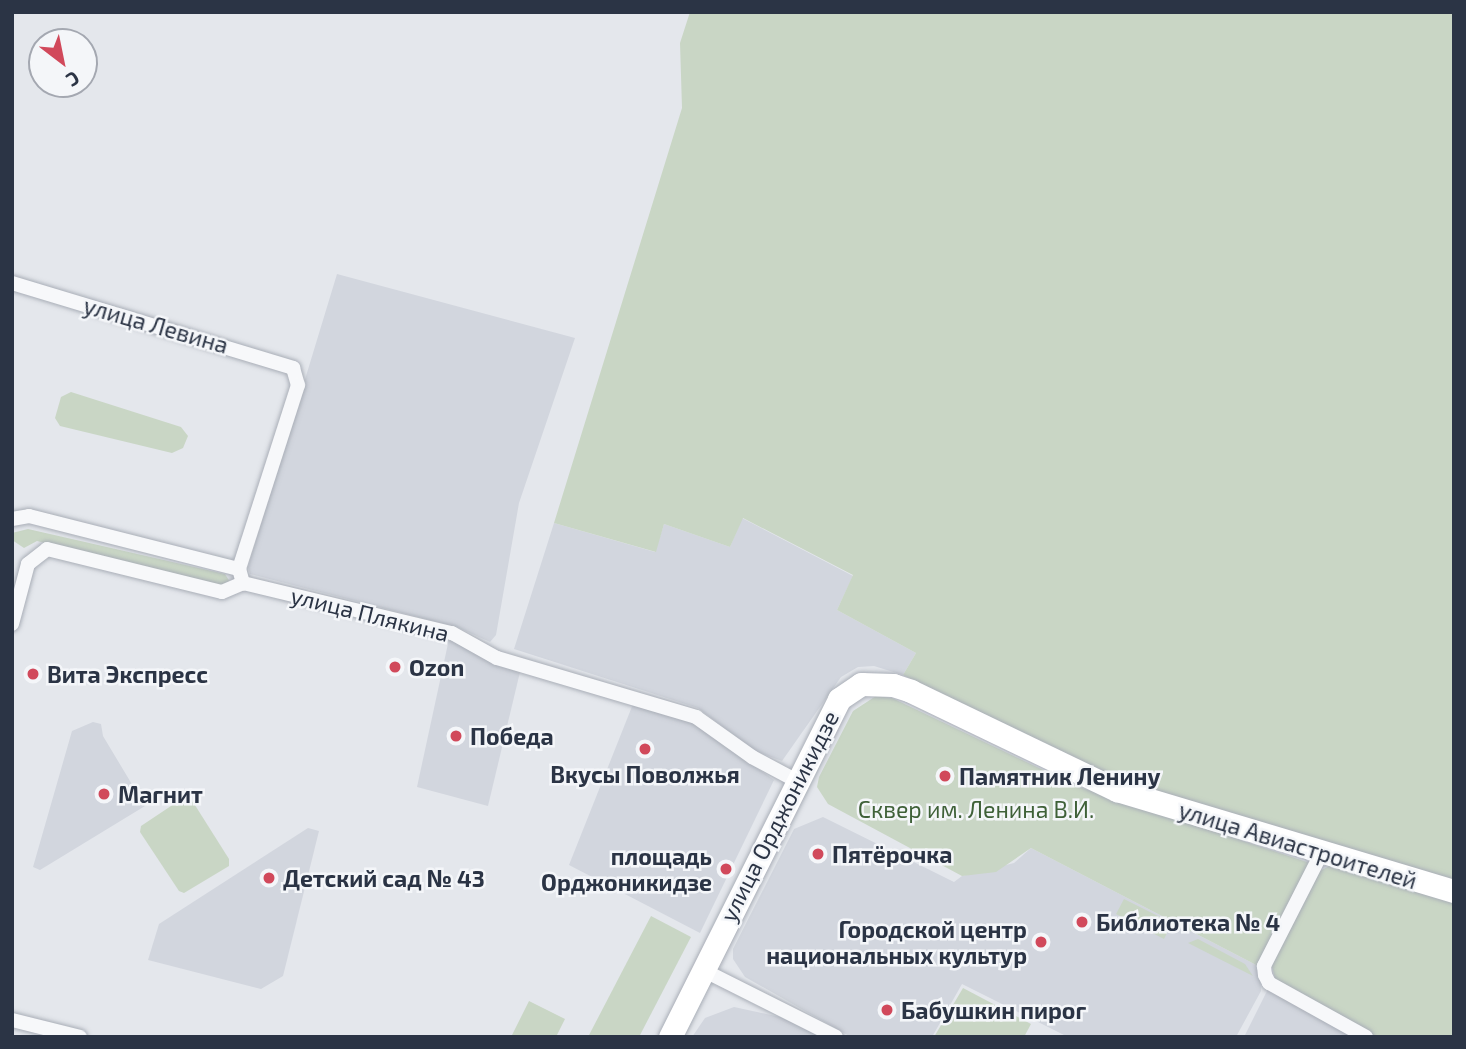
<!DOCTYPE html>
<meta charset="utf-8">
<style>
body{margin:0}
#map{position:relative;width:1466px;height:1049px;overflow:hidden;background:#e4e7ec;font-family:"Exo 2",sans-serif}
div>[style]{position:absolute}
[style*='--x']{left:calc(var(--x)*1px);top:calc(var(--y)*1px);width:calc(var(--w)*1px);rotate:calc(var(--a)*1deg)}
.built>*{inset:0;background:#d2d6de}
.green>*{inset:0;background:#c9d6c5}
.roads{filter:drop-shadow(0 0 2px #a9aeb7) drop-shadow(0 0 2px #a9aeb7)}
.street>*{height:14px;margin:-7px;padding:0 7px;transform-origin:7px;border-radius:7px;background:#f7f8fa}
.primary>*{height:23px;margin:-11.5px;padding:0 11.5px;transform-origin:11.5px;border-radius:11.5px;background:#fff}
.dots>*{width:19px;height:19px;translate:-50% -50%;box-sizing:border-box;border:4px solid #f4f6f9;border-radius:50%}
span{translate:-50% -50%;white-space:nowrap;text-align:center;line-height:1.15;-webkit-text-stroke:5px #f4f6f9;paint-order:stroke}
.street-label{font-size:23px;color:#2b3445}
.poi-label{font-size:23px;color:#2b3445;font-weight:700}
.left{translate:0 -50%;text-align:left}
.right{translate:-100% -50%;text-align:right}
.park-label{font-size:23px;color:#3f6138}
.frame{position:absolute;inset:0;border:14px solid #2b3445;pointer-events:none}
.north{position:absolute;left:28px;top:28px;width:70px;height:70px;box-sizing:border-box;background:#f4f6f9;border:2px solid #a4a8b1;border-radius:50%;rotate:148deg;font-size:19px;font-weight:700;line-height:28px;text-align:center;color:#2b3445}
.north::after{content:'';display:block;margin:auto;width:24px;height:32px;background:#d1495b;clip-path:polygon(50% 0,100% 100%,50% 72%,0 100%)}
</style>
<div id="map">
<div class="built">
<i style="clip-path:polygon(337px 274px,575px 338px,519px 503px,496px 635px,490px 642px,457px 627px,250px 574px,248px 567px)"></i>
<i style="clip-path:polygon(742px 518px,853px 576px,837px 610px,916px 653px,903px 675px,874px 666px,858px 667px,841px 677px,782px 761px,755px 751px,698px 708px,514px 649px,554px 523px,655px 552px,664px 524px,730px 547px)"></i>
<i style="clip-path:polygon(449px 639px,520px 672px,488px 806px,417px 787px)"></i>
<i style="clip-path:polygon(633px 704px,693px 723px,774px 780px,700px 933px,569px 865px)"></i>
<i style="clip-path:polygon(93px 722px,101px 724px,103px 736px,145px 806px,40px 870px,33px 867px,72px 731px)"></i>
<i style="clip-path:polygon(823px 817px,954px 882px,962px 876px,1014px 863px,1031px 848px,1260px 967px,1261px 991px,1236px 1037px,1068px 1037px,962px 984px,932px 1037px,851px 1037px,745px 977px,733px 959px,733px 949px,794px 829px)"></i>
<i style="clip-path:polygon(308px 828px,319px 831px,283px 976px,261px 989px,148px 960px,159px 924px)"></i>
<i style="clip-path:polygon(1268px 989px,1353px 1037px,1244px 1037px)"></i>
<i style="clip-path:polygon(734px 1007px,789px 1019px,824px 1037px,692px 1037px,705px 1018px)"></i>
</div>
<div class="green">
<i style="clip-path:polygon(690px 12px,1454px 12px,1454px 882px,1118px 782px,903px 675px,916px 653px,837px 610px,853px 575px,743px 518px,730px 547px,664px 524px,656px 552px,554px 523px,682px 108px,680px 43px)"></i>
<i style="clip-path:polygon(71px 392px,181px 427px,188px 436px,183px 448px,172px 453px,60px 426px,55px 418px,61px 397px)"></i>
<i style="clip-path:polygon(28px 529px,225px 574px,230px 582px,220px 586px,37px 541px,24px 548px,12px 540px,12px 533px)"></i>
<i style="clip-path:polygon(876px 696px,892px 698px,1079px 787px,1310px 863px,1260px 967px,1031px 848px,996px 872px,962px 876px,828px 804px,817px 787px,819px 777px,853px 711px)"></i>
<i style="clip-path:polygon(183px 798px,193px 802px,229px 859px,229px 866px,184px 893px,179px 891px,140px 832px,141px 826px)"></i>
<i style="clip-path:polygon(1333px 864px,1454px 898px,1454px 1037px,1377px 1037px,1275px 979px,1271px 962px,1316px 873px)"></i>
<i style="clip-path:polygon(1124px 899px,1172px 923px,1164px 939px,1116px 914px)"></i>
<i style="clip-path:polygon(651px 916px,691px 937px,639px 1037px,588px 1037px)"></i>
<i style="clip-path:polygon(1198px 939px,1245px 964px,1253px 976px,1188px 943px)"></i>
<i style="clip-path:polygon(963px 988px,1031px 1024px,1024px 1037px,934px 1037px)"></i>
<i style="clip-path:polygon(529px 1001px,565px 1019px,556px 1037px,511px 1037px)"></i>
</div>
<div class="roads">
<div class="street">
<i style="--x:12;--y:283;--w:294;--a:16.8"></i>
<i style="--x:293;--y:368;--w:18;--a:74"></i>
<i style="--x:298;--y:385;--w:193;--a:107.8"></i>
<i style="--x:12;--y:519;--w:17;--a:-10"></i>
<i style="--x:29;--y:516;--w:217;--a:14.2"></i>
<i style="--x:239;--y:569;--w:15;--a:74"></i>
<i style="--x:243;--y:583;--w:215;--a:13.5"></i>
<i style="--x:452;--y:633;--w:51;--a:29.1"></i>
<i style="--x:497;--y:658;--w:208;--a:16.5"></i>
<i style="--x:696;--y:717;--w:69;--a:35.5"></i>
<i style="--x:752;--y:757;--w:51;--a:28.1"></i>
<i style="--x:12;--y:624;--w:62;--a:-75.1"></i>
<i style="--x:28;--y:564;--w:24;--a:-38"></i>
<i style="--x:47;--y:549;--w:180;--a:13.8"></i>
<i style="--x:222;--y:592;--w:23;--a:-23"></i>
<i style="--x:1321;--y:854;--w:126;--a:117"></i>
<i style="--x:1264;--y:966;--w:9;--a:84"></i>
<i style="--x:1265;--y:975;--w:9;--a:63"></i>
<i style="--x:1269;--y:983;--w:111;--a:29.1"></i>
<i style="--x:701;--y:969;--w:151;--a:26.7"></i>
<i style="--x:12;--y:1020;--w:70;--a:14"></i>
</div>
<div class="primary">
<i style="--x:670;--y:1037;--w:378;--a:-63.4"></i>
<i style="--x:839;--y:699;--w:27;--a:-34"></i>
<i style="--x:861;--y:684;--w:32;--a:2"></i>
<i style="--x:893;--y:685;--w:19;--a:18"></i>
<i style="--x:911;--y:691;--w:229;--a:25.7"></i>
<i style="--x:1117;--y:790;--w:352;--a:16.7"></i>
</div>
</div>
<div class="dots">
<i style="left:395px;top:667px;background:#d1495b"></i>
<i style="left:33px;top:674px;background:#d1495b"></i>
<i style="left:456px;top:736px;background:#d1495b"></i>
<i style="left:645px;top:749px;background:#d1495b"></i>
<i style="left:945px;top:776px;background:#d1495b"></i>
<i style="left:104px;top:794px;background:#d1495b"></i>
<i style="left:818px;top:854px;background:#d1495b"></i>
<i style="left:726px;top:869px;background:#d1495b"></i>
<i style="left:269px;top:878px;background:#d1495b"></i>
<i style="left:1082px;top:922px;background:#d1495b"></i>
<i style="left:1041px;top:942px;background:#d1495b"></i>
<i style="left:887px;top:1010px;background:#d1495b"></i>
</div>
<div class="street-label">
<span style="left:156px;top:325px;rotate:16deg">улица Левина</span>
<span style="left:370px;top:614px;rotate:14deg">улица Плякина</span>
<span style="left:779px;top:816px;rotate:-63deg">улица Орджоникидзе</span>
<span style="left:1298px;top:845px;rotate:17deg">улица Авиастроителей</span>
</div>
<div class="poi-label">
<span class="left" style="left:409px;top:667px">Ozon</span>
<span class="left" style="left:47px;top:674px">Вита Экспресс</span>
<span class="left" style="left:470px;top:736px">Победа</span>
<span style="left:645px;top:774px">Вкусы Поволжья</span>
<span class="left" style="left:959px;top:776px">Памятник Ленину</span>
<span class="left" style="left:118px;top:794px">Магнит</span>
<span class="left" style="left:832px;top:854px">Пятёрочка</span>
<span class="right" style="left:712px;top:869px">площадь<br>Орджоникидзе</span>
<span class="left" style="left:283px;top:878px">Детский сад № 43</span>
<span class="left" style="left:1096px;top:922px">Библиотека № 4</span>
<span class="right" style="left:1027px;top:942px">Городской центр<br>национальных культур</span>
<span class="left" style="left:901px;top:1010px">Бабушкин пирог</span>
</div>
<div class="park-label">
<span style="left:976px;top:809px">Сквер им. Ленина В.И.</span>
</div>
<div class="frame"></div>
<div class="north">С</div>
</div>
